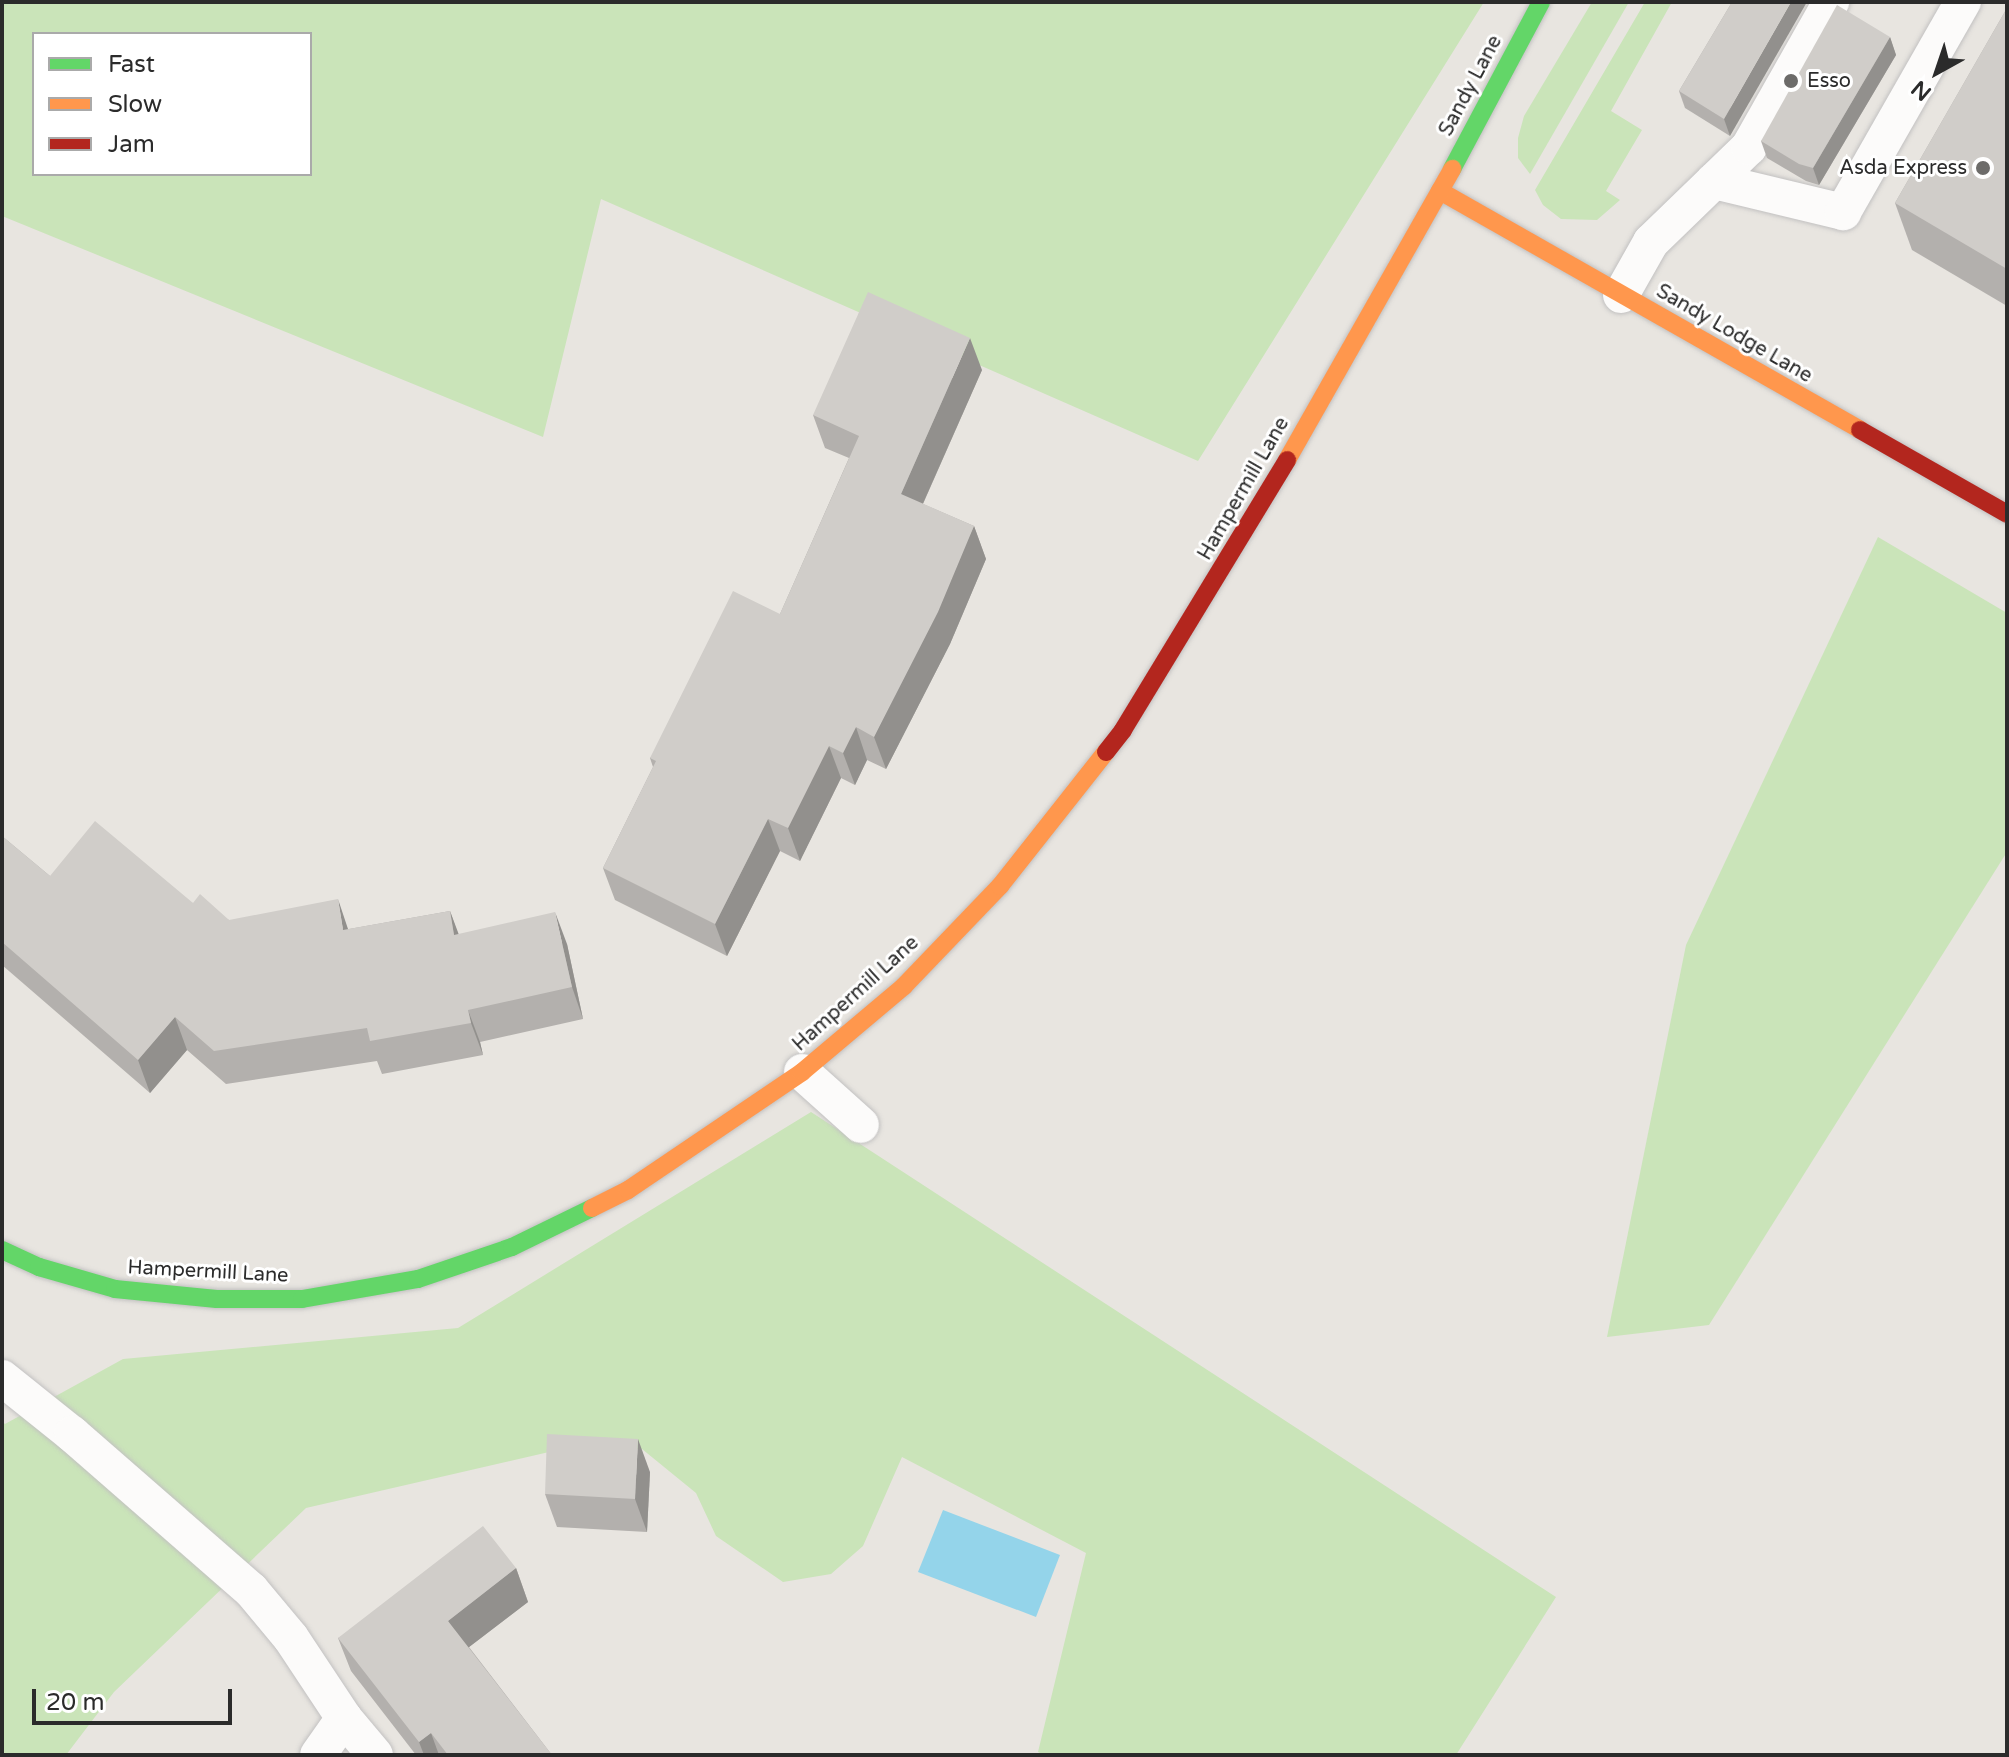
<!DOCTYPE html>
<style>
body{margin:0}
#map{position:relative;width:2009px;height:1757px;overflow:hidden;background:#e8e5e0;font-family:"Varela Round",sans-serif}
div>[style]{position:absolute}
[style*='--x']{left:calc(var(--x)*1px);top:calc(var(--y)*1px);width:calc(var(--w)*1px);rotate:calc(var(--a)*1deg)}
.green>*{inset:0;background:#cae4b9}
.water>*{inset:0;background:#94d4ea}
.roads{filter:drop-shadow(0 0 2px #c2c1c1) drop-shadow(0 0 2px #c2c1c1)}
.lane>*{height:36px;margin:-18px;padding:0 18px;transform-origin:18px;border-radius:18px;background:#fcfbfa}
.fast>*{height:18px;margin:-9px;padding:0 9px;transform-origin:9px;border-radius:9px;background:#63d668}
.slow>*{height:18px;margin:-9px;padding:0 9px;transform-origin:9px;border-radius:9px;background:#ff974d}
.jam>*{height:18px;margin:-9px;padding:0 9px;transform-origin:9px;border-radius:9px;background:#b3261e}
.wall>*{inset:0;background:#b3b0ad}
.shaded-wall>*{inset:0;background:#92908d}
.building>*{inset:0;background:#d0cdc9}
.dots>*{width:22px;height:22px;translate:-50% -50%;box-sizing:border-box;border:4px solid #fff;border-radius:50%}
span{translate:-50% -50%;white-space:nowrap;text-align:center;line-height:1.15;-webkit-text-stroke:6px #fff;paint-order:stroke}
.poi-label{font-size:20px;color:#2b2b2b}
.left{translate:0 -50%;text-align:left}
.right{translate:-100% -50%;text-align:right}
.street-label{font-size:20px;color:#2b2b2b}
.frame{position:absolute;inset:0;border:4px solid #2b2b2b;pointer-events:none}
.legend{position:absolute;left:32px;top:32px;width:280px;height:144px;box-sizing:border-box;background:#fff;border:2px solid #aaa;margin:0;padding:10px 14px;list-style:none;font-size:24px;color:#2b2b2b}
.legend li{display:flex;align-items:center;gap:16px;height:40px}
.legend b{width:40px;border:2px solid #aaa}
.north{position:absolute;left:1897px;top:32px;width:80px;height:80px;-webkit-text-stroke:6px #fff;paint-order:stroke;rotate:220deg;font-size:22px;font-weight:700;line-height:32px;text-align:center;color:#2b2b2b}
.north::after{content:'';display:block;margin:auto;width:28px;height:36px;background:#2b2b2b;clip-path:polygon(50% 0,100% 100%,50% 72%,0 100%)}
.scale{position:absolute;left:32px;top:1689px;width:200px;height:36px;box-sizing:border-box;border:4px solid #2b2b2b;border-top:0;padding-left:10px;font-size:24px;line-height:28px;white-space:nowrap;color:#2b2b2b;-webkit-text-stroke:6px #fff;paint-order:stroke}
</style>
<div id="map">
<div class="green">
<i style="clip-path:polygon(evenodd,2px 2px,1484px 2px,1198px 461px,601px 199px,543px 437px,2px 216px,2px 2px,34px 34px,310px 34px,310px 174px,34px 174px,34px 34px)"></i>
<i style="clip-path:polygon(1592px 2px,1629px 2px,1530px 174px,1518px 158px,1518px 138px,1524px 116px)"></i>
<i style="clip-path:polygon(1645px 2px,1672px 2px,1611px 111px,1642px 130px,1606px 191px,1620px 200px,1597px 220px,1561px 219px,1543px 205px,1535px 190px)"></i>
<i style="clip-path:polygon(1878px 537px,2007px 613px,2007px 852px,1709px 1325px,1607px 1337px,1686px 945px)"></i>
<i style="clip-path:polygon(811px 1112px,1556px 1597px,1456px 1755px,1044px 1755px,1038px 1752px,1086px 1553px,902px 1457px,863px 1546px,831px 1574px,783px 1582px,716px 1536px,696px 1493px,642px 1449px,549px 1452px,306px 1508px,114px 1692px,66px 1755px,2px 1755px,2px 1421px,5px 1424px,123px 1359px,458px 1328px)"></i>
</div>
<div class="water">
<i style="clip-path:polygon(943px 1510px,1060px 1555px,1036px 1617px,918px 1572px)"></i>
</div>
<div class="roads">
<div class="lane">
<i style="--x:1714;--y:181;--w:133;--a:13.5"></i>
<i style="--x:1843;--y:212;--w:242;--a:-60.3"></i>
<i style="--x:1621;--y:295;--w:61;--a:-60.5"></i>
<i style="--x:1651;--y:242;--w:136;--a:-44.1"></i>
<i style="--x:1749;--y:147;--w:167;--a:-60.5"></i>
<i style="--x:802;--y:1072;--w:79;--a:41.9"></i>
<i style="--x:2;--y:1378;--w:90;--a:38.7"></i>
<i style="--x:72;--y:1434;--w:237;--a:41.1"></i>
<i style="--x:251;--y:1590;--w:62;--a:50.2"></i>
<i style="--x:291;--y:1638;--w:96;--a:56.5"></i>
<i style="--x:344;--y:1718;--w:45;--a:125.1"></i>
<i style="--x:344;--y:1718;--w:48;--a:50"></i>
</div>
<div class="fast">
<i style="--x:1452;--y:169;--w:189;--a:-61.9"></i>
<i style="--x:2;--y:1250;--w:41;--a:24.7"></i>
<i style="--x:39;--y:1267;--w:79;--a:16.1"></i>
<i style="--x:115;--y:1289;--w:102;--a:5.6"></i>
<i style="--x:217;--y:1299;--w:85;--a:0"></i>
<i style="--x:302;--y:1299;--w:118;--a:-9.8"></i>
<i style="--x:418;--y:1279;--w:99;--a:-18.8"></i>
<i style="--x:512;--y:1247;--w:89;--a:-26"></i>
</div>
<div class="slow">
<i style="--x:1440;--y:191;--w:483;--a:29.6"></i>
<i style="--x:1287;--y:460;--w:335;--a:-60.4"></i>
<i style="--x:592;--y:1208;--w:40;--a:-26.6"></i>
<i style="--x:628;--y:1190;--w:210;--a:-34.1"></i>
<i style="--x:802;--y:1072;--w:133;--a:-40.1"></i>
<i style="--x:904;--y:986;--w:139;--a:-46.2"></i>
<i style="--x:1000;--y:886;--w:171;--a:-51.7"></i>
</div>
<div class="jam">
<i style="--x:1860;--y:430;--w:169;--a:29.7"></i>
<i style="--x:1106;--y:752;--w:28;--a:-52"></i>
<i style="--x:1123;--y:730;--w:316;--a:-58.7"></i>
</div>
</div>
<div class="wall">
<i style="clip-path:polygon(1732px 2px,1730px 136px,1685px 108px,1679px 91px)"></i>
<i style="clip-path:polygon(2007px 8px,2007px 306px,1912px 250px,1895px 203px)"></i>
<i style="clip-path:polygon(1890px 37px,1896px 55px,1819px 185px,1806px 181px,1767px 158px,1761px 141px)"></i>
<i style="clip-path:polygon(982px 370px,923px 504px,974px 526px,986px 559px,950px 644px,886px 769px,867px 760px,855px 785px,841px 778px,800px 861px,780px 851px,727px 956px,615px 900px,603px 868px,653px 767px,650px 758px,780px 614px,849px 458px,825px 448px,813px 415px)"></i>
<i style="clip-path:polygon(2px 836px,50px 876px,193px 903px,229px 920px,349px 929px,450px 911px,458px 934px,567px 944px,583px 1019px,480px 1042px,483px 1055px,382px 1074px,377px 1061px,226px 1084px,187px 1050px,150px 1093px,2px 965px)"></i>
<i style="clip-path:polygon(650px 1472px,647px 1532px,557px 1527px,545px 1494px)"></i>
<i style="clip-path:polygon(516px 1568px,528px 1602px,469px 1647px,552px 1755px,416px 1755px,351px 1671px,338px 1638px)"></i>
</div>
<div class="shaded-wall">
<i style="clip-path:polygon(1791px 2px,1807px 2px,1730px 136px,1724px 119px)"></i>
<i style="clip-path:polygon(1890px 37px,1896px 55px,1819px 185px,1813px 168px)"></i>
<i style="clip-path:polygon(970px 338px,982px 370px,913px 526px,901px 494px)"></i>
<i style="clip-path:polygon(974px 526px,986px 559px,950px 644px,886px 769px,874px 737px)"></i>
<i style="clip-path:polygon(856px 727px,867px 760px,855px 785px,843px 753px)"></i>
<i style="clip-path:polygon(829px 746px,841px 778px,800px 861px,788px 828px)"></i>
<i style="clip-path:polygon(768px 819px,780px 851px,727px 956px,715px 924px)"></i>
<i style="clip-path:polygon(338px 899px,349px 932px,343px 930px)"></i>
<i style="clip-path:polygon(450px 911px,462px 943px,454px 935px)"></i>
<i style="clip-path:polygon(555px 912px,567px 944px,583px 1019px,572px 987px)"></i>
<i style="clip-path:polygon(468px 1010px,480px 1042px,483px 1055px,471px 1023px)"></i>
<i style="clip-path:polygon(175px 1017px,187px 1050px,150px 1093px,138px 1060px)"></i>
<i style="clip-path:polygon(638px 1439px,650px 1472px,647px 1532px,635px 1499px)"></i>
<i style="clip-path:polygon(516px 1568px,528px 1602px,460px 1654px,448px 1621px)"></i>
<i style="clip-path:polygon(431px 1733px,439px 1755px,424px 1755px,419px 1742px)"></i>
</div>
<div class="building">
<i style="clip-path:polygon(1732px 2px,1791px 2px,1724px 119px,1679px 91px)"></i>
<i style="clip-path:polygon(1837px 5px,1890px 37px,1813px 168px,1799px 164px,1761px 141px)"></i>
<i style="clip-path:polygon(2007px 8px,2007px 269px,1895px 203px)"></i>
<i style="clip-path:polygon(868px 292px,970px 338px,901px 494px,974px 526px,938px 612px,874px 737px,856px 727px,843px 753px,829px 746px,788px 828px,768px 819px,715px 924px,603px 868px,656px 761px,650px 758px,733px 591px,780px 614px,859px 436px,813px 415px)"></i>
<i style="clip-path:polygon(95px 821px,193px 903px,200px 894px,229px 920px,338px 899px,343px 930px,450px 911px,454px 935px,555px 912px,572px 987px,468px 1010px,471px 1023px,370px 1041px,367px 1028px,214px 1051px,175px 1017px,138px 1060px,2px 942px,2px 836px,50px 876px)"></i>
<i style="clip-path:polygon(547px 1434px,638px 1439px,635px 1499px,545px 1494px)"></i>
<i style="clip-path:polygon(483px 1526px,516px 1568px,448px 1621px,552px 1755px,448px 1755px,431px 1733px,419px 1742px,338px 1638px)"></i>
</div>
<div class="dots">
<i style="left:1791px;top:81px;background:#6d6c6a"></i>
<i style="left:1983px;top:168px;background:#6d6c6a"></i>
</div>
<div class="poi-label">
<span class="left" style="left:1807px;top:81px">Esso</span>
<span class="right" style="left:1967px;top:168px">Asda Express</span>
</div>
<div class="street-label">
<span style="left:1471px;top:86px;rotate:-62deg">Sandy Lane</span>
<span style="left:1734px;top:334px;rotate:30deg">Sandy Lodge Lane</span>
<span style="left:1244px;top:489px;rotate:-60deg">Hampermill Lane</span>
<span style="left:856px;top:994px;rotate:-42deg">Hampermill Lane</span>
<span style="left:208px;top:1272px;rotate:3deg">Hampermill Lane</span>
</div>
<div class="frame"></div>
<ul class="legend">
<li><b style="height:10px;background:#63d668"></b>Fast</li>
<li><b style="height:10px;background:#ff974d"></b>Slow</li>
<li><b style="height:10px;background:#b3261e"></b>Jam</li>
</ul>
<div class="north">N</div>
<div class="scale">20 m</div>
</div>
